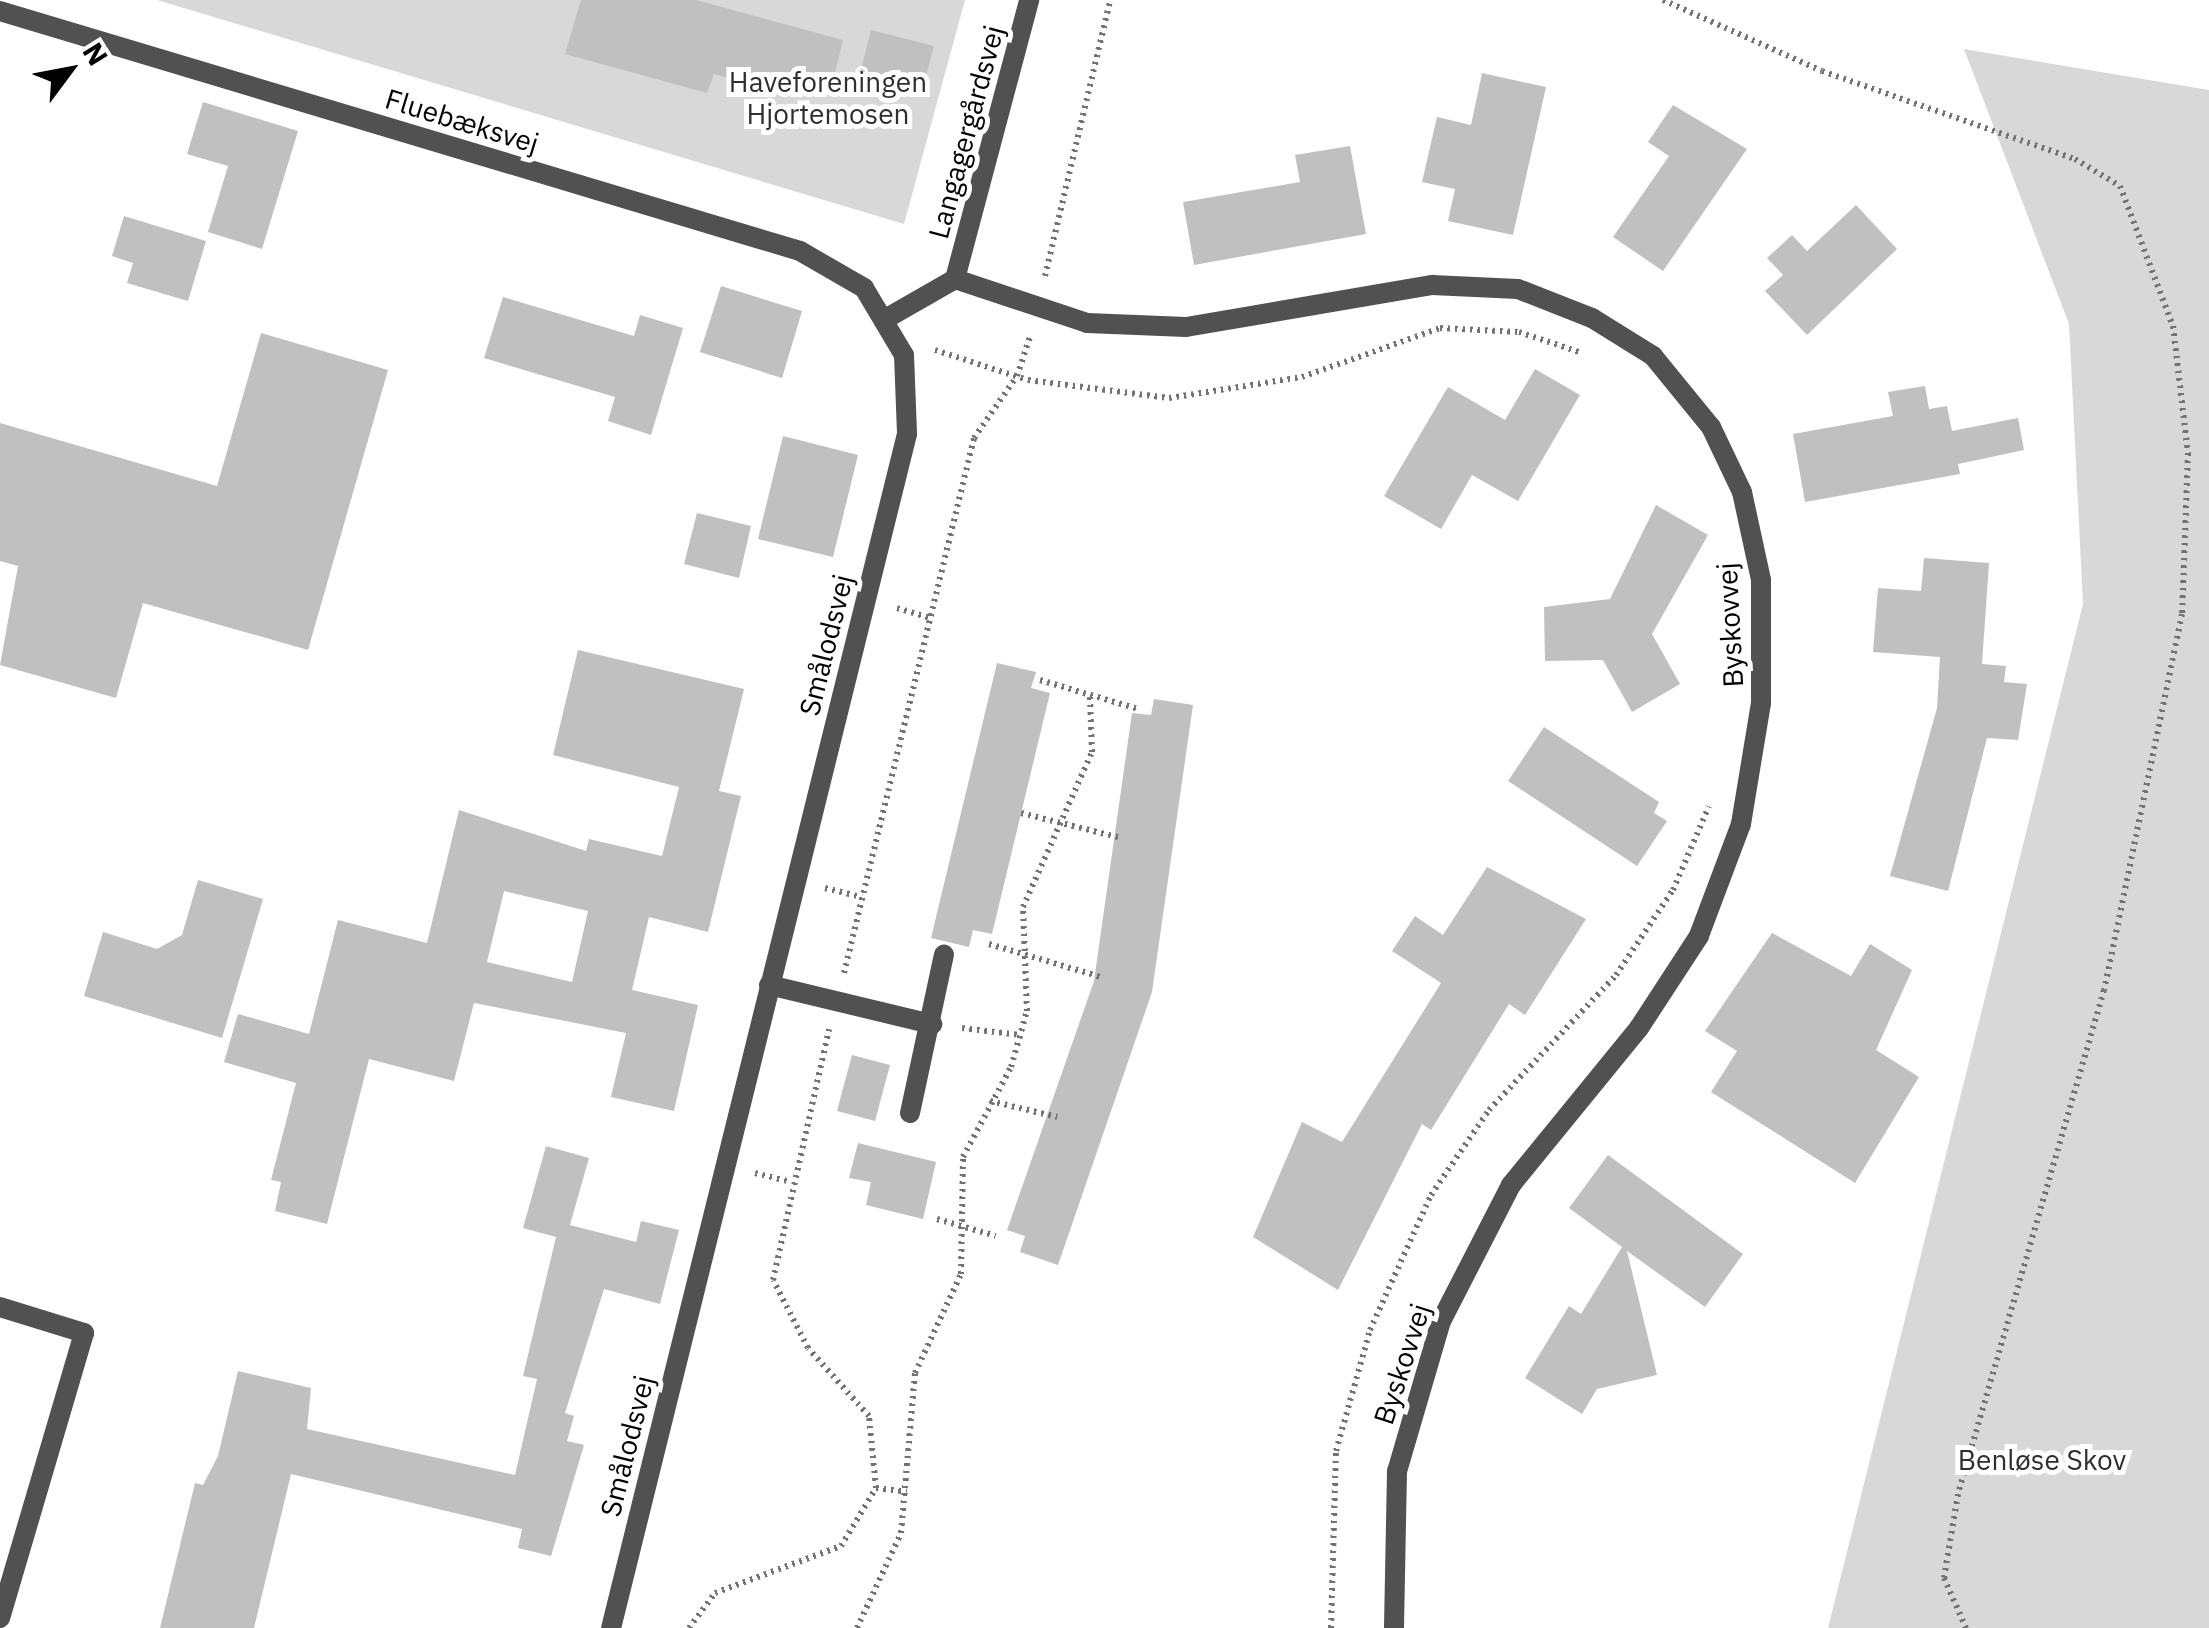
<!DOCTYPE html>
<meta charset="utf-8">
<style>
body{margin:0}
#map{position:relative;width:2209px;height:1628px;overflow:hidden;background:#fff;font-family:"IBM Plex Sans",sans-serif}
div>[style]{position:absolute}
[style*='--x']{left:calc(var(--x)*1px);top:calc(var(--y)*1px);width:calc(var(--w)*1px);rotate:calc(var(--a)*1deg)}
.green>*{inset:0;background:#d8d8d8}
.building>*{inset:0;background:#c0c0c0}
.path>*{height:6px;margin-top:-3px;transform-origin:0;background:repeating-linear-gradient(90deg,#737373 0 2.5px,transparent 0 7.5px)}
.minor>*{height:20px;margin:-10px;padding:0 10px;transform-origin:10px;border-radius:10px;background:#515151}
.tertiary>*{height:20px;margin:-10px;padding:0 10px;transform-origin:10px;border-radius:10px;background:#515151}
span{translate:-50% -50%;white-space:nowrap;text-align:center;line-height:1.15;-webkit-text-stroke:10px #fff;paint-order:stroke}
.park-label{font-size:28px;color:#2f2f2f}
.street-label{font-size:28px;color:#000}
.north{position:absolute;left:20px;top:20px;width:100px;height:100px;-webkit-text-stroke:8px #fff;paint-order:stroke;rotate:58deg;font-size:28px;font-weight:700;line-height:40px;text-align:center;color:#000}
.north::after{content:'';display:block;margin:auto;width:35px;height:45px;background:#000;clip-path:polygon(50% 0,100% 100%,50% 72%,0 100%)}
</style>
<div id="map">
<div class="green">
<i style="clip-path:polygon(157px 0,965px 0,904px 224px)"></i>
<i style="clip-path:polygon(1964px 49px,2209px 90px,2209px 1628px,1828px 1628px,2083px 604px,2069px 324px)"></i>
</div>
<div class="building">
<i style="clip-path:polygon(581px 0,696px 0,843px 40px,830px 93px,795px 85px,792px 96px,714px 74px,707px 93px,565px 54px)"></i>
<i style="clip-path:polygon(871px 30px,934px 46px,923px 87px,861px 70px)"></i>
<i style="clip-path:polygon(1482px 73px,1546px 87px,1513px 235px,1448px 221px,1455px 189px,1422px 182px,1437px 117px,1471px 125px)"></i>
<i style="clip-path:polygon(203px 102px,298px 131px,262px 249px,208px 232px,228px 166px,187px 154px)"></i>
<i style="clip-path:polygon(1673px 105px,1747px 149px,1663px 271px,1613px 237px,1669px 156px,1648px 142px)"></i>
<i style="clip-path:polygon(1350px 146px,1366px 234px,1194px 265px,1183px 202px,1300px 182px,1295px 155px)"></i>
<i style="clip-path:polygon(1856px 205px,1897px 249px,1807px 335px,1765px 291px,1783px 275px,1767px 258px,1792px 235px,1807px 251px)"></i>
<i style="clip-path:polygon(124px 216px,206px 241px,188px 301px,127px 283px,133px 263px,112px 256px)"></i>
<i style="clip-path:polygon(721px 286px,802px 311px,782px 378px,700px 352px)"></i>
<i style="clip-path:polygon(503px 297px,634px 336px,640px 315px,683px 328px,651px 435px,608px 421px,615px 397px,484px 358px)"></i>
<i style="clip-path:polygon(261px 333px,388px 370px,308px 650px,143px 603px,116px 698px,0 665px,18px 566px,0 561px,0 423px,217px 486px)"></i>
<i style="clip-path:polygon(1535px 369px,1580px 395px,1518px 501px,1472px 475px,1441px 529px,1384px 496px,1448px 387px,1505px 420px)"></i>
<i style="clip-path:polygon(1925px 386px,1929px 409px,1947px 406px,1952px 431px,2018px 418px,2024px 450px,1958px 464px,1960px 474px,1805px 502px,1793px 434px,1893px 416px,1888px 392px)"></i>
<i style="clip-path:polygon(783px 436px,858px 455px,833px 557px,758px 539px)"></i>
<i style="clip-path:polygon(1656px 505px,1708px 535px,1652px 634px,1680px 684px,1632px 712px,1603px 660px,1545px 661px,1544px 607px,1610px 599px)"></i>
<i style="clip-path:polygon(697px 513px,751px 526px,739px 578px,684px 564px)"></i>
<i style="clip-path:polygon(1924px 558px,1989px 563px,1982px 664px,2006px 666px,2004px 682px,2027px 684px,2018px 740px,1987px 738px,1948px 891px,1890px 876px,1937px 708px,1940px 657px,1873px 652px,1878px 588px,1921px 591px)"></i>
<i style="clip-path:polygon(evenodd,578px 650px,744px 689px,719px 791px,741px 796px,708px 932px,649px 917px,632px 990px,698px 1005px,674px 1111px,611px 1097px,626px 1033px,474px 1003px,454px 1081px,369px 1059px,327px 1224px,275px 1211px,281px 1182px,271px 1180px,296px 1083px,224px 1062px,238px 1014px,309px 1034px,338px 920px,427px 943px,459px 810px,586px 851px,589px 839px,662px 856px,679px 787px,553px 755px,578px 650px,504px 891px,588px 911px,572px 982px,487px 962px,504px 891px)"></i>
<i style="clip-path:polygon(997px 663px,1036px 672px,1031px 688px,1050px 693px,992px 934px,973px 930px,969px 947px,931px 938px)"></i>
<i style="clip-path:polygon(1154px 699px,1193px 705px,1152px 992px,1058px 1265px,1020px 1252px,1025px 1236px,1007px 1230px,1094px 981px,1132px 713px,1151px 715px)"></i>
<i style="clip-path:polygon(1544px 727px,1659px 802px,1654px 813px,1667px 821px,1637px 866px,1508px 781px)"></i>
<i style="clip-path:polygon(1487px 867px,1586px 919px,1525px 1015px,1509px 1004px,1431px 1130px,1422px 1124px,1338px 1290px,1253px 1237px,1302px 1122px,1342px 1142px,1441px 983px,1392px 951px,1415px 916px,1443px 935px)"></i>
<i style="clip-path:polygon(198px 880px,263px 899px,222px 1038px,84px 996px,103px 932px,157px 949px,182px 935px)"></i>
<i style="clip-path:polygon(1772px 933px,1851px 976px,1870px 944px,1912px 970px,1876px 1050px,1919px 1077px,1855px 1183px,1711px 1092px,1737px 1051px,1705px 1031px)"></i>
<i style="clip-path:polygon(852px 1055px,890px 1065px,875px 1121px,837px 1111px)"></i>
<i style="clip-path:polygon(858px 1143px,936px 1162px,923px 1219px,866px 1205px,871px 1182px,849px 1178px)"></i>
<i style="clip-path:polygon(546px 1146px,589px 1158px,570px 1225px,636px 1242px,641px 1221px,679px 1230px,660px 1304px,604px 1289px,565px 1413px,574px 1416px,567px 1441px,584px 1445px,551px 1556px,518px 1548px,522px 1529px,291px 1474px,254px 1628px,160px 1628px,195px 1483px,203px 1485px,218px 1456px,238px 1371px,311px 1388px,307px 1429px,515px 1475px,537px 1379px,523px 1376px,556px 1237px,523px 1228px)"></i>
<i style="clip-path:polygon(1608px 1155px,1743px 1254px,1705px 1307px,1627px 1251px,1657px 1375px,1597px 1389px,1582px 1414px,1525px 1378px,1569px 1306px,1581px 1314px,1622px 1247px,1569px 1208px)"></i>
</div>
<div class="path">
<i style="--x:1663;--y:0;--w:174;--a:24.1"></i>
<i style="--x:1822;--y:71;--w:268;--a:19.2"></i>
<i style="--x:2075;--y:159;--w:52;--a:31"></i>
<i style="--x:2120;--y:186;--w:150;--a:69.3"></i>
<i style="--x:2173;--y:326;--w:128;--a:83.3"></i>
<i style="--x:2188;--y:453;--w:161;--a:92.1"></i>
<i style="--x:2182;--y:614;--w:384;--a:101.7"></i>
<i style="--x:2104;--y:990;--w:525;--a:106.16"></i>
<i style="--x:1958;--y:1494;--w:85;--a:99.5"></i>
<i style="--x:1944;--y:1578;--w:55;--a:66.3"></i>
<i style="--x:1045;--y:276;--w:284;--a:-76.7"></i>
<i style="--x:935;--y:350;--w:98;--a:17.9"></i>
<i style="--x:1028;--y:380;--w:142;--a:7.3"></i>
<i style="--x:1169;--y:398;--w:135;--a:-9"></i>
<i style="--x:1302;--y:377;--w:146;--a:-19.5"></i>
<i style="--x:1440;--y:328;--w:79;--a:2.9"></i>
<i style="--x:1519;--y:332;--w:66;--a:18.4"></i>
<i style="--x:897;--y:608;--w:34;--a:17"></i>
<i style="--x:1040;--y:680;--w:102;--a:16.5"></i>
<i style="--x:1021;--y:813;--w:103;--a:14"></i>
<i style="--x:825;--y:888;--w:38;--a:14"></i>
<i style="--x:989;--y:944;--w:117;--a:16.4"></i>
<i style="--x:844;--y:973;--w:551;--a:-76.34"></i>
<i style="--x:974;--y:438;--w:75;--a:-55.3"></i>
<i style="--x:1017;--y:376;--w:41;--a:-71.6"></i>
<i style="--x:962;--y:1028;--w:58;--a:6.9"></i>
<i style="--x:990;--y:1101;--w:69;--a:13.4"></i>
<i style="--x:755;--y:1173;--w:37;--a:14"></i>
<i style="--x:937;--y:1219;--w:61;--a:16.1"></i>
<i style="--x:876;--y:1488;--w:31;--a:7"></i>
<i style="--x:689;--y:1628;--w:44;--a:-53.4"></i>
<i style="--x:715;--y:1593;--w:134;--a:-20.5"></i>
<i style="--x:841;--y:1546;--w:68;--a:-58.9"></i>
<i style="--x:876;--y:1488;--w:72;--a:-95.6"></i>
<i style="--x:869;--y:1416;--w:91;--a:-131.9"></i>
<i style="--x:808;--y:1348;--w:76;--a:-117.2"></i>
<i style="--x:773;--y:1280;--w:257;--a:-77.4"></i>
<i style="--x:857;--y:1628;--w:105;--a:-65.1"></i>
<i style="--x:901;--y:1533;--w:161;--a:-85"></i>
<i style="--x:915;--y:1373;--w:109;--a:-65.1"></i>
<i style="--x:961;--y:1274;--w:117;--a:-89"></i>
<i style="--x:963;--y:1157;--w:102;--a:-61.9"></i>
<i style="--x:1011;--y:1067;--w:58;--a:-74.1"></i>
<i style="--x:1027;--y:1011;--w:104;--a:-92.2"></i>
<i style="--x:1023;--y:907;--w:170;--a:-66"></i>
<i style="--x:1092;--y:752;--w:55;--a:-92.1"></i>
<i style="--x:1331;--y:1628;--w:177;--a:-88.4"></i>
<i style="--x:1336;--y:1451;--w:126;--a:-74.3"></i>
<i style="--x:1370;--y:1330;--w:148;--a:-65.7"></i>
<i style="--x:1431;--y:1195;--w:103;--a:-55.7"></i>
<i style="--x:1489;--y:1110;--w:185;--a:-46.7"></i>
<i style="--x:1616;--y:975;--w:102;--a:-56.2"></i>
<i style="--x:1673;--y:890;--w:91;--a:-66.8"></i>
</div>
<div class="minor">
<i style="--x:955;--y:279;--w:289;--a:-75.1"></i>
<i style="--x:887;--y:318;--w:78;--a:-29.8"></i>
<i style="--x:955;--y:279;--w:139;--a:18.4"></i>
<i style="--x:1087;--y:323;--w:99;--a:2.3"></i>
<i style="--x:1186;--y:327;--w:250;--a:-9.7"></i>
<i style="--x:1432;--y:285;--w:86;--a:2.7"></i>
<i style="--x:1518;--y:289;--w:79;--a:21.4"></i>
<i style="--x:1592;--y:318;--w:72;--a:31.9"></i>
<i style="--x:1653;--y:356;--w:92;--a:50.8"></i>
<i style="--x:1711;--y:427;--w:72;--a:64.5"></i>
<i style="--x:1742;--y:492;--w:90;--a:77.8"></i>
<i style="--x:1761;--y:580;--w:123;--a:90"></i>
<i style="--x:1761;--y:703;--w:123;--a:99.4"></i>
<i style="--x:1741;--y:824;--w:120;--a:110.6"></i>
<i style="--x:1699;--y:936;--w:110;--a:123.1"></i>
<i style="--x:1639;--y:1028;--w:203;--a:129.2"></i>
<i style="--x:1511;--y:1185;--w:153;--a:117.2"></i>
<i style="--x:1441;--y:1321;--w:156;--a:106.3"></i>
<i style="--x:1397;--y:1471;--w:157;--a:91.1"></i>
<i style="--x:769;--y:985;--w:168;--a:13.5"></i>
<i style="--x:910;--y:1113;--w:162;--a:-77.9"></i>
<i style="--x:0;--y:1307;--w:88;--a:17.2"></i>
<i style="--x:84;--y:1333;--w:297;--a:106.4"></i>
</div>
<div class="tertiary">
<i style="--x:0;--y:11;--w:835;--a:16.7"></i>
<i style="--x:800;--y:251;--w:74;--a:30"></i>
<i style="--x:864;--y:288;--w:78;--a:59.2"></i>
<i style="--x:904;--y:355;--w:79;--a:87.8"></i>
<i style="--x:907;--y:434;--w:1230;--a:103.92"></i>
</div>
<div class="park-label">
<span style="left:828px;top:98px">Haveforeningen<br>Hjortemosen</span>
<span style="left:2042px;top:1460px">Benløse Skov</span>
</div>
<div class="street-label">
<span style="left:462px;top:121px;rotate:17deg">Fluebæksvej</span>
<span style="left:966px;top:132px;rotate:-75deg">Langagergårdsvej</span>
<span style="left:1730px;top:625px;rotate:-93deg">Byskovvej</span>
<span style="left:826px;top:645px;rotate:-76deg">Smålodsvej</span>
<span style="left:1402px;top:1364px;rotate:-72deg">Byskovvej</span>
<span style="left:627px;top:1446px;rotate:-76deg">Smålodsvej</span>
</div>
<div class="north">N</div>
</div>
